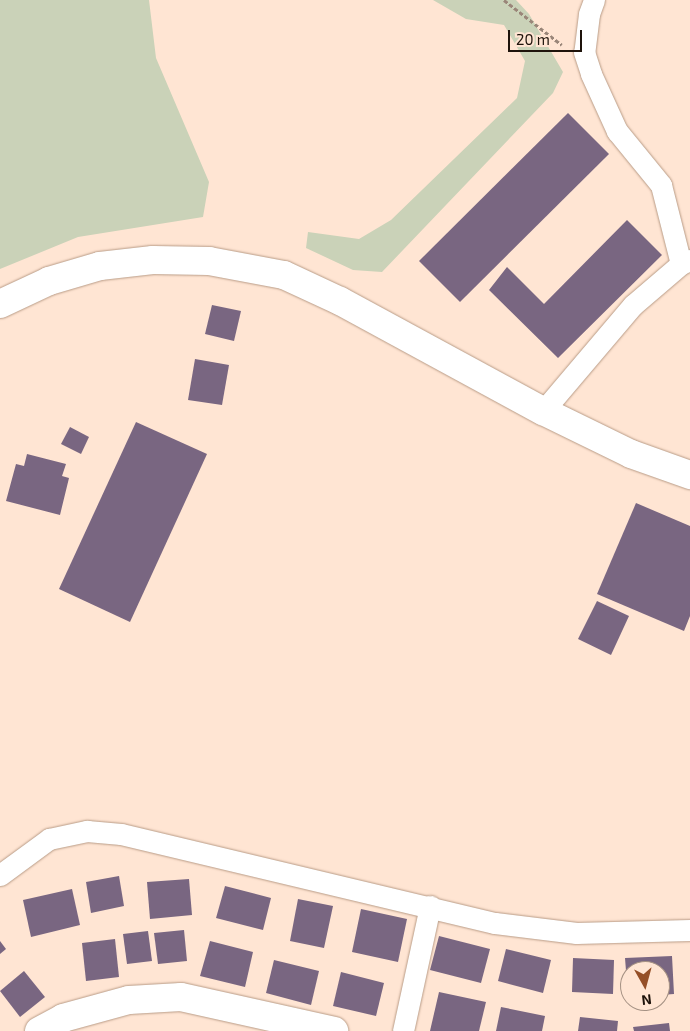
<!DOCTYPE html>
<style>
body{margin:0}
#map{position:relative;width:690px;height:1031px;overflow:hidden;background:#ffe5d3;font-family:"Exo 2",sans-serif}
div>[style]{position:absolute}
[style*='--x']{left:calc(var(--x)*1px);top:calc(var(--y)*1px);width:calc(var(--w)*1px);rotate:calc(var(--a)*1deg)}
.green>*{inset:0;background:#cad2b8}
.building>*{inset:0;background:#796681}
.path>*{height:3px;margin-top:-1.5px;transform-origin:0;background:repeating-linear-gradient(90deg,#9a8679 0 4px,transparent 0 6.5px)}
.roads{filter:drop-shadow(0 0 1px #b99c87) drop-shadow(0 0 1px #b99c87)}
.street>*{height:21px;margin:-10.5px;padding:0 10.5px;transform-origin:10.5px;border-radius:10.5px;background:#fff}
.secondary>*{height:28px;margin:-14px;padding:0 14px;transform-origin:14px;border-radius:14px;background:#fff}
span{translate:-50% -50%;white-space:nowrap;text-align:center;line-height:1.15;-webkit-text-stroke:4px #ffe5d3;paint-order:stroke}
.north{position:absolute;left:620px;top:961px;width:50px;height:50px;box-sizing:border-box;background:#ffe5d3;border:1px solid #a59183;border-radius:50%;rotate:173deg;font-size:14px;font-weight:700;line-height:20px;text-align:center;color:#1e130b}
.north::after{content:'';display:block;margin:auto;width:18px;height:22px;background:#954f27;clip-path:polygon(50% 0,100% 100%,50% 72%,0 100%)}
.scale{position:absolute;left:508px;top:30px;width:74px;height:22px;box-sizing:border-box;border:2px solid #1e130b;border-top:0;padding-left:6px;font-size:15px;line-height:18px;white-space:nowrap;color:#1e130b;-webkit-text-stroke:4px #ffe5d3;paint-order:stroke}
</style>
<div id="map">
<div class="green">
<i style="clip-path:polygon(0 0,149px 0,156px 58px,209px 182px,203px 217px,78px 237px,0 269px)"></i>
<i style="clip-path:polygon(433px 0,516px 0,529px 14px,563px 72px,553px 93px,382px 272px,353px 270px,306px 248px,308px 232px,359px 239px,391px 220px,517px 98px,525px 61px,504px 25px,466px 19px)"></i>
</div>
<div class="building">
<i style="clip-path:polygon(568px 113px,609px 154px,460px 302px,419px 261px)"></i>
<i style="clip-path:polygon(627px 220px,662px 255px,558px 358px,489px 290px,507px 267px,544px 304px)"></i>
<i style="clip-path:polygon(212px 305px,241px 311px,234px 341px,205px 334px)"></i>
<i style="clip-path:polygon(195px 359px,229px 365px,222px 405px,188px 400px)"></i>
<i style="clip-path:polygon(136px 422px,207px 454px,130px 622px,59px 589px)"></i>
<i style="clip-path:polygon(70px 427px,89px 437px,81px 454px,61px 444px)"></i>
<i style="clip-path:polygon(27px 454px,66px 464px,62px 476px,69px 478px,60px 515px,6px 501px,16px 464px,24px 466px)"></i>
<i style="clip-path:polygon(636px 503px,690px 526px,690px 616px,684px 631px,597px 594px)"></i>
<i style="clip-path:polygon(597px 601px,629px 616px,611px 655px,578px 639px)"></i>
<i style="clip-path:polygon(119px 876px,124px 906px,91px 913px,86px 882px)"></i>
<i style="clip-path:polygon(189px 879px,192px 915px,150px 919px,147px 882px)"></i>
<i style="clip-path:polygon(225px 886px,271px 898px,263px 930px,216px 918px)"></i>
<i style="clip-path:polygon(72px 889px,80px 925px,31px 937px,23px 900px)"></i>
<i style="clip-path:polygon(298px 899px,333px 906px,324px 948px,290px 941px)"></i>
<i style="clip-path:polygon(361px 909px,407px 919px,398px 962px,352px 952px)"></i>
<i style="clip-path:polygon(184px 930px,187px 961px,158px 964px,154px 933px)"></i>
<i style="clip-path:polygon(148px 931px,152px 961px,127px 964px,123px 934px)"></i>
<i style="clip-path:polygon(439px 936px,490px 949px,481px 983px,430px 970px)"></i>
<i style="clip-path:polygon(115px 939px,119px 977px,86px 981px,82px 943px)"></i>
<i style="clip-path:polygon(0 941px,6px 949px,0 954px)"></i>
<i style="clip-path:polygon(210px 941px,253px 952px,245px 987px,200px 976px)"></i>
<i style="clip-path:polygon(506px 949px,551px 960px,543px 993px,498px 981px)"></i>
<i style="clip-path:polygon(672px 956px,674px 994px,660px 995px,660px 971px,630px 971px,628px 997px,625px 958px)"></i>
<i style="clip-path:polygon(573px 958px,614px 960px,613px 994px,572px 992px)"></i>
<i style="clip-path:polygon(274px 960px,319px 971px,311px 1005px,266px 993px)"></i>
<i style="clip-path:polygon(24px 971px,45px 997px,20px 1017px,0 991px)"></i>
<i style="clip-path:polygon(341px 972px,384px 983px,376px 1016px,333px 1006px)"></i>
<i style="clip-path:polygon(439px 992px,486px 1002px,479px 1031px,430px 1031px)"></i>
<i style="clip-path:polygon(501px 1007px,545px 1016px,542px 1031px,496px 1031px)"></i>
<i style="clip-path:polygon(580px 1017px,618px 1021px,617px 1031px,578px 1031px)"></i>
<i style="clip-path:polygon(669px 1023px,670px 1031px,634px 1031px,633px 1027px)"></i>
</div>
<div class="path">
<i style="--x:504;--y:0;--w:73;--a:37.8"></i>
</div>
<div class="roads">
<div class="street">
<i style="--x:594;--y:0;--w:15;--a:110"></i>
<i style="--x:589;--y:14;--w:38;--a:97"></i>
<i style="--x:584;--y:52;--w:23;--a:72"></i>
<i style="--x:591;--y:74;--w:63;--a:65.5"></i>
<i style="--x:617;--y:131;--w:70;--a:50.8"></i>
<i style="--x:661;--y:185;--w:81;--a:75.8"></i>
<i style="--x:543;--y:411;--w:139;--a:-49.7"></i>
<i style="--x:633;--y:305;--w:63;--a:-40.5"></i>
<i style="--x:681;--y:264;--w:10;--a:-24"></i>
<i style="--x:0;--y:875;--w:61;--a:-36.3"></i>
<i style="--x:49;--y:839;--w:39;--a:-12"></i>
<i style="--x:87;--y:831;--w:34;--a:5"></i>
<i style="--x:121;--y:834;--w:384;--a:13.4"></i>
<i style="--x:495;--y:923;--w:82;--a:7"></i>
<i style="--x:576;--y:933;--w:114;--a:-1.5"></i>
<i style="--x:403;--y:1031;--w:128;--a:-77.8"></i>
</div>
<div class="secondary">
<i style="--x:0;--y:304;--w:54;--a:-25.1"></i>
<i style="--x:49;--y:281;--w:53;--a:-16.4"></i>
<i style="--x:100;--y:266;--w:53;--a:-6.5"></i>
<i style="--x:153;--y:260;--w:56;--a:1"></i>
<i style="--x:209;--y:261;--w:76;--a:10.6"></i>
<i style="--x:284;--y:275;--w:62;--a:24.9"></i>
<i style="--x:340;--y:301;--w:231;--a:28.5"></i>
<i style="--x:543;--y:411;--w:98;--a:26"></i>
<i style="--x:631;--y:454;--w:63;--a:19.6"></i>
<i style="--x:39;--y:1031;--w:27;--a:-28"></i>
<i style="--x:63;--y:1018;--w:68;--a:-15.3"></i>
<i style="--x:129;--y:1000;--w:52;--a:-3.3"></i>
<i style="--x:181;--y:997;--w:157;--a:12.5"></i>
</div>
</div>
<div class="north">N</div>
<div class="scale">20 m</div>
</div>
